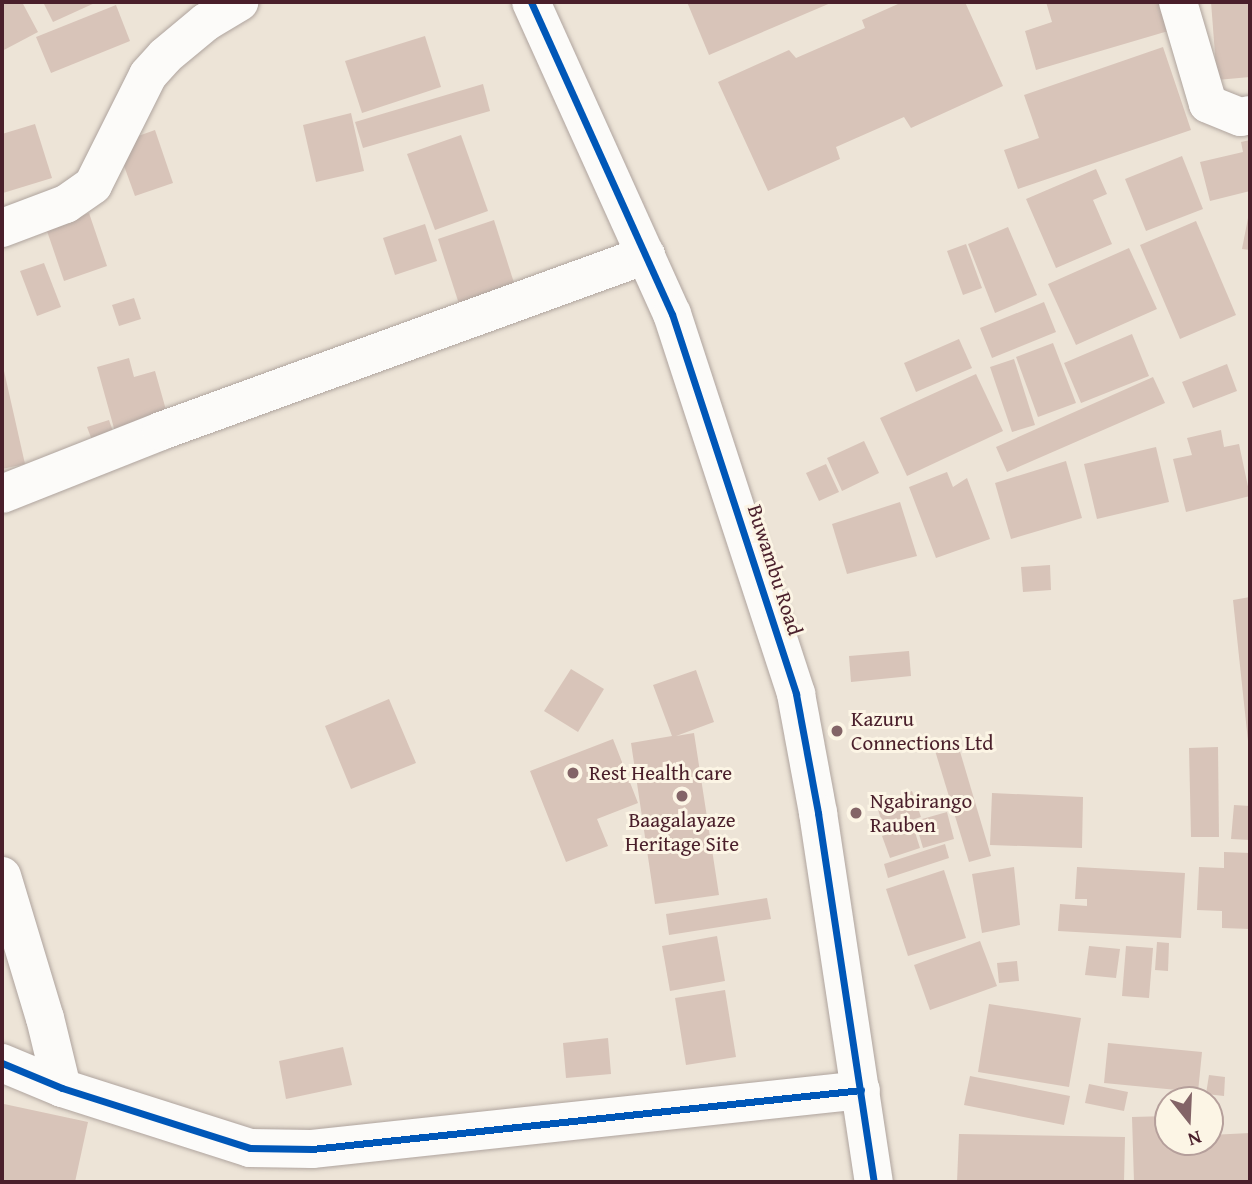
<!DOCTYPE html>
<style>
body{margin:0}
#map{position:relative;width:1252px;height:1184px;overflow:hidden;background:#ede4d7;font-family:"Gentium Book Plus",serif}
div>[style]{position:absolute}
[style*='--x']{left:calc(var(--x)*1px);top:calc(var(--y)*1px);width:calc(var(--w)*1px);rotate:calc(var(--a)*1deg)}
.building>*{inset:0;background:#d8c4b9}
.roads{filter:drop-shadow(0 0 2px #afa49e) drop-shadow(0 0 2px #afa49e)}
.minor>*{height:38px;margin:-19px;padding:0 19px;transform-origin:19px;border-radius:19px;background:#fcfbf9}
.tertiary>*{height:38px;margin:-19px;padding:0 19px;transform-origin:19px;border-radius:19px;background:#fcfbf9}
.cycleway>*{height:7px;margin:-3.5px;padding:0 3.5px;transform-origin:3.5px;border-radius:3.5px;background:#0057b8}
.dots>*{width:19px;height:19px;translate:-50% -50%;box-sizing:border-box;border:4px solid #fcf5e5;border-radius:50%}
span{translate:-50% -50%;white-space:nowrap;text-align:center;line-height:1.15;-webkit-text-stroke:6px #fcf5e5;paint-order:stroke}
.street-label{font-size:21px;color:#4a1f2b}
.poi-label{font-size:21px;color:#4a1f2b}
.left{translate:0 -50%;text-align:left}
.frame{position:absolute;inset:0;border:4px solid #4a1f2b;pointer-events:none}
.north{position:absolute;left:1154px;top:1086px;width:70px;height:70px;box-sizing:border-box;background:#fcf5e5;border:2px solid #b59f9b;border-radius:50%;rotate:162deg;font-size:19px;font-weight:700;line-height:28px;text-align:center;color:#4a1f2b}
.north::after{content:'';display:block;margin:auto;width:24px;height:32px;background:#836467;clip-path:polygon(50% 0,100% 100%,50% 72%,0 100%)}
</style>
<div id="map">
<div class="building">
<i style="clip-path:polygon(2px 2px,22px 2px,38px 32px,2px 51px)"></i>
<i style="clip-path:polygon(43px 2px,97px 2px,53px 22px)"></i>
<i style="clip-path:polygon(687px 2px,833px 2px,709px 55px)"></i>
<i style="clip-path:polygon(897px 2px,965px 2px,1003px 86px,911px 128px,904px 117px,836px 147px,840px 159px,768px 191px,718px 82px,789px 50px,796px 58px,865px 28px,862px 20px,898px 4px)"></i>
<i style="clip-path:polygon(1046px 2px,1167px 2px,1175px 29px,1036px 70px,1025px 31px,1052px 22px)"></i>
<i style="clip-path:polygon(1211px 2px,1250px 2px,1250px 77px,1217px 80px)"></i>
<i style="clip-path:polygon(116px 5px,130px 41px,51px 73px,36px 37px)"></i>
<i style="clip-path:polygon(425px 36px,441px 87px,362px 113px,345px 61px)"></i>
<i style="clip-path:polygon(1163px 47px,1191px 130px,1018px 189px,1004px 150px,1039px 138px,1024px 95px)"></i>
<i style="clip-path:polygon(483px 84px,490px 111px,363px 148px,355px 122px)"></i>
<i style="clip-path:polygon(351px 113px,364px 171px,316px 182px,303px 125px)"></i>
<i style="clip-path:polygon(35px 124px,52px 178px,3px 193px,2px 134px)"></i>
<i style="clip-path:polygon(155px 130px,173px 183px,135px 196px,116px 144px)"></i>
<i style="clip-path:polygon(461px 135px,488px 211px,435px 230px,407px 154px)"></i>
<i style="clip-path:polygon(1250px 140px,1250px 191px,1210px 201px,1200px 162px,1243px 152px,1241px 142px)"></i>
<i style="clip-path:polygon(1182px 156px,1203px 209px,1146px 231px,1125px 179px)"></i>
<i style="clip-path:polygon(1096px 169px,1107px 194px,1093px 200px,1112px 244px,1056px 268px,1026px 199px)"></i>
<i style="clip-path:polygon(89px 213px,107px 266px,64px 281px,46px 228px)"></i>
<i style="clip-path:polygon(1249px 213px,1250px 213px,1250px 250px,1242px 249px)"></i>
<i style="clip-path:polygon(494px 220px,516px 289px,460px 307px,438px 239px)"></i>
<i style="clip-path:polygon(1196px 221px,1236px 315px,1180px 339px,1140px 245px)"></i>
<i style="clip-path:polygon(425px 224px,437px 261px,395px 275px,383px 238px)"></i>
<i style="clip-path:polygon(1008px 227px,1037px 295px,995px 313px,968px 244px)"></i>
<i style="clip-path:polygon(966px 244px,982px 288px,963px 295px,947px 251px)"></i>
<i style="clip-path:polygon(1129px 248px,1157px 309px,1076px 345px,1048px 284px)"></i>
<i style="clip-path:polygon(44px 263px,61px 307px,37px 316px,20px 271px)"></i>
<i style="clip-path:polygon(134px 298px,141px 319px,119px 326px,112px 305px)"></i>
<i style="clip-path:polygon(1044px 302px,1056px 332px,992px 358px,980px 328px)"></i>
<i style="clip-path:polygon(1132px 334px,1149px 376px,1081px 403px,1064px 363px)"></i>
<i style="clip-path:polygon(959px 339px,972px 368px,916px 392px,904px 363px)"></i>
<i style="clip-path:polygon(1053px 343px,1076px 403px,1038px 417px,1016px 357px)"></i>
<i style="clip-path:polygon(129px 358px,134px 377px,155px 371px,170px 424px,117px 439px,97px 367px)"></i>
<i style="clip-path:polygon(1014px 359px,1035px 425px,1012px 432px,990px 367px)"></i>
<i style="clip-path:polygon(2px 362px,25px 464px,2px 469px)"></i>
<i style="clip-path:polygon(1227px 364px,1237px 391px,1193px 408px,1182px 382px)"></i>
<i style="clip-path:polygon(976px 374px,1003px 431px,907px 476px,880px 418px)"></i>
<i style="clip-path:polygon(1153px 377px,1165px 403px,1007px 472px,996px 447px)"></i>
<i style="clip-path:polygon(109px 420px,116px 440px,95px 448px,87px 427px)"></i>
<i style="clip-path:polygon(1221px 430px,1224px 447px,1239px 444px,1250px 496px,1186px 512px,1173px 459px,1192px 455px,1187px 438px)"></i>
<i style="clip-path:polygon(864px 441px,879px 473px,842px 491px,827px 458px)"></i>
<i style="clip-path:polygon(1156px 447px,1169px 502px,1097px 519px,1084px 464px)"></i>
<i style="clip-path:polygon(1066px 461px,1082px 518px,1011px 539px,995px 483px)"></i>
<i style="clip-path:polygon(826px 464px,839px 492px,819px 501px,806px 473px)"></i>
<i style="clip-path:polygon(947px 472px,953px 487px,967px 478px,990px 539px,936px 558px,909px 487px)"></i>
<i style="clip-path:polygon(900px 502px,917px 556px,847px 574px,832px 524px)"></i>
<i style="clip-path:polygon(1050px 565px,1051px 590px,1023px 592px,1021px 567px)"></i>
<i style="clip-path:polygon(1250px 597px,1250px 741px,1248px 741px,1233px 600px)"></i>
<i style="clip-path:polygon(909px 651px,911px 676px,851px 682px,849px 656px)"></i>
<i style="clip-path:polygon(571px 669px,604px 689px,578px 732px,544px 711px)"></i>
<i style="clip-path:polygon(696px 670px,714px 722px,676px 736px,694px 733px,719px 895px,655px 904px,631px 743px,672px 736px,653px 685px)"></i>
<i style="clip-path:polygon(389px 699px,416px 763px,351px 789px,325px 726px)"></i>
<i style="clip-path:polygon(956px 738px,991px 856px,969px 862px,933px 744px)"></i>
<i style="clip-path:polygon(613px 739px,638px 803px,597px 819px,608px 846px,566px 862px,530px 771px)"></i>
<i style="clip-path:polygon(1218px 747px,1219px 837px,1191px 837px,1189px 748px)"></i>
<i style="clip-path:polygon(912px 791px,921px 817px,884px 829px,876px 803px)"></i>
<i style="clip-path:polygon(992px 793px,1083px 797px,1082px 848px,990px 845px)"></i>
<i style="clip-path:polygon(1234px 805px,1250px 806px,1250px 840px,1231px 839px)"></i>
<i style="clip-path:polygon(947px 812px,954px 839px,923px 848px,915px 821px)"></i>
<i style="clip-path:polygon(913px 826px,920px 848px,890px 858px,882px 836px)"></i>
<i style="clip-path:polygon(945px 844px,949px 858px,888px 878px,884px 864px)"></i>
<i style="clip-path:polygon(1224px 852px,1250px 853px,1250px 929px,1222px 928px,1222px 911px,1197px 910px,1199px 867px,1224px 868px)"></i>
<i style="clip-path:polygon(1014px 867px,1020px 925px,982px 933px,972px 874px)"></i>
<i style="clip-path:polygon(1077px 867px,1185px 873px,1181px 938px,1058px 931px,1060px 904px,1087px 906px,1087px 899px,1075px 899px)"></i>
<i style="clip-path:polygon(944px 870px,966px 938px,908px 956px,886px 889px)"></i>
<i style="clip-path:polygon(767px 898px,771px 919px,669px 935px,666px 914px)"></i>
<i style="clip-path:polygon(717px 936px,725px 981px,670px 991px,662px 946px)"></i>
<i style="clip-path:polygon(980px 941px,997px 986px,930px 1010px,914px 965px)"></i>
<i style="clip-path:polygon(1157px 942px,1169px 943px,1168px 971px,1155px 970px)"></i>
<i style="clip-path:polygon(1089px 946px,1120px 949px,1116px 978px,1085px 975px)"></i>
<i style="clip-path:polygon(1126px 946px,1153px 948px,1149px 998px,1122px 996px)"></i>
<i style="clip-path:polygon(1017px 961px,1019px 981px,999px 983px,997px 963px)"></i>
<i style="clip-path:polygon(725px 990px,736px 1057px,686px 1065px,675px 998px)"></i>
<i style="clip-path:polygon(989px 1004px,1081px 1018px,1069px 1087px,978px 1072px)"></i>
<i style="clip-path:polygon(608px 1038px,611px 1074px,566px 1078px,563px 1043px)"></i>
<i style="clip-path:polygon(1108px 1043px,1202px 1052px,1198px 1092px,1104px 1083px)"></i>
<i style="clip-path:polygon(343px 1047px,352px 1085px,286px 1099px,279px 1061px)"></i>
<i style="clip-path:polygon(1209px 1075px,1225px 1077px,1224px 1096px,1206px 1094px)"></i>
<i style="clip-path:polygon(970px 1076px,1070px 1096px,1064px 1125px,964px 1105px)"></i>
<i style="clip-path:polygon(1089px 1084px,1128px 1092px,1124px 1111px,1085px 1103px)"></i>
<i style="clip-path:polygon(4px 1104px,88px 1122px,75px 1182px,2px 1182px)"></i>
<i style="clip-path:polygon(1168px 1116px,1168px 1142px,1210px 1142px,1210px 1135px,1250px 1133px,1250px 1182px,1134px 1182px,1132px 1117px)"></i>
<i style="clip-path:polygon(959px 1134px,1125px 1137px,1124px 1182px,957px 1182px)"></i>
</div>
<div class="roads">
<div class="minor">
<i style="--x:1178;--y:2;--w:106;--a:73.6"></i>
<i style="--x:1208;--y:104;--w:35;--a:22"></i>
<i style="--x:1241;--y:117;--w:9;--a:-13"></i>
<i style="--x:2;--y:228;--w:68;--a:-20.6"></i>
<i style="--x:66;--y:204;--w:33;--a:-35"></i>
<i style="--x:93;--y:185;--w:123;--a:-63.4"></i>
<i style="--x:148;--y:75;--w:25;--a:-48"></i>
<i style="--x:165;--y:56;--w:53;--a:-39.7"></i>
<i style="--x:206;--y:22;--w:39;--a:-31"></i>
<i style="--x:2;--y:494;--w:171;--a:-21.6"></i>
<i style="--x:161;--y:431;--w:516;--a:-19.95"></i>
<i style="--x:2;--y:876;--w:148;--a:73.2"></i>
<i style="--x:45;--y:1018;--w:72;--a:76.3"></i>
<i style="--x:2;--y:1063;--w:65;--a:22.6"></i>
<i style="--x:62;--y:1088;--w:197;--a:17.7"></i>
<i style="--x:250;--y:1148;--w:62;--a:0.9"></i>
<i style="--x:312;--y:1149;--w:552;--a:-6.13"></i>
</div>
<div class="tertiary">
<i style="--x:531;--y:2;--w:342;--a:65.7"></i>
<i style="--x:672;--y:314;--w:400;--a:71.9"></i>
<i style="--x:796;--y:694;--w:121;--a:79.5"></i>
<i style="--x:818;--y:813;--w:373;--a:81.4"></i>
</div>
</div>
<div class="cycleway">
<i style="--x:531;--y:2;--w:342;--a:65.7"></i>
<i style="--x:672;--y:314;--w:400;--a:71.9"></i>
<i style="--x:796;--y:694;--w:121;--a:79.5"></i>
<i style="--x:818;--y:813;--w:373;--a:81.4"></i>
<i style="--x:2;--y:1063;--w:65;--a:22.6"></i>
<i style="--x:62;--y:1088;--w:197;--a:17.7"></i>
<i style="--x:250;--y:1148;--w:62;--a:0.9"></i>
<i style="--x:312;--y:1149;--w:552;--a:-6.13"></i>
</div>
<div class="dots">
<i style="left:837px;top:731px;background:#836467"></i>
<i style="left:573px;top:773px;background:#836467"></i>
<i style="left:682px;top:796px;background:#836467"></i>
<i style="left:856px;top:813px;background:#836467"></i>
</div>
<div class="street-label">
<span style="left:775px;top:570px;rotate:72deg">Buwambu Road</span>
</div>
<div class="poi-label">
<span class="left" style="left:851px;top:731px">Kazuru<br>Connections Ltd</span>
<span class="left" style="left:589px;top:773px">Rest Health care</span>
<span class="left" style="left:870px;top:813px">Ngabirango<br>Rauben</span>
<span style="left:682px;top:832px">Baagalayaze<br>Heritage Site</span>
</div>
<div class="frame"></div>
<div class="north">N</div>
</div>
